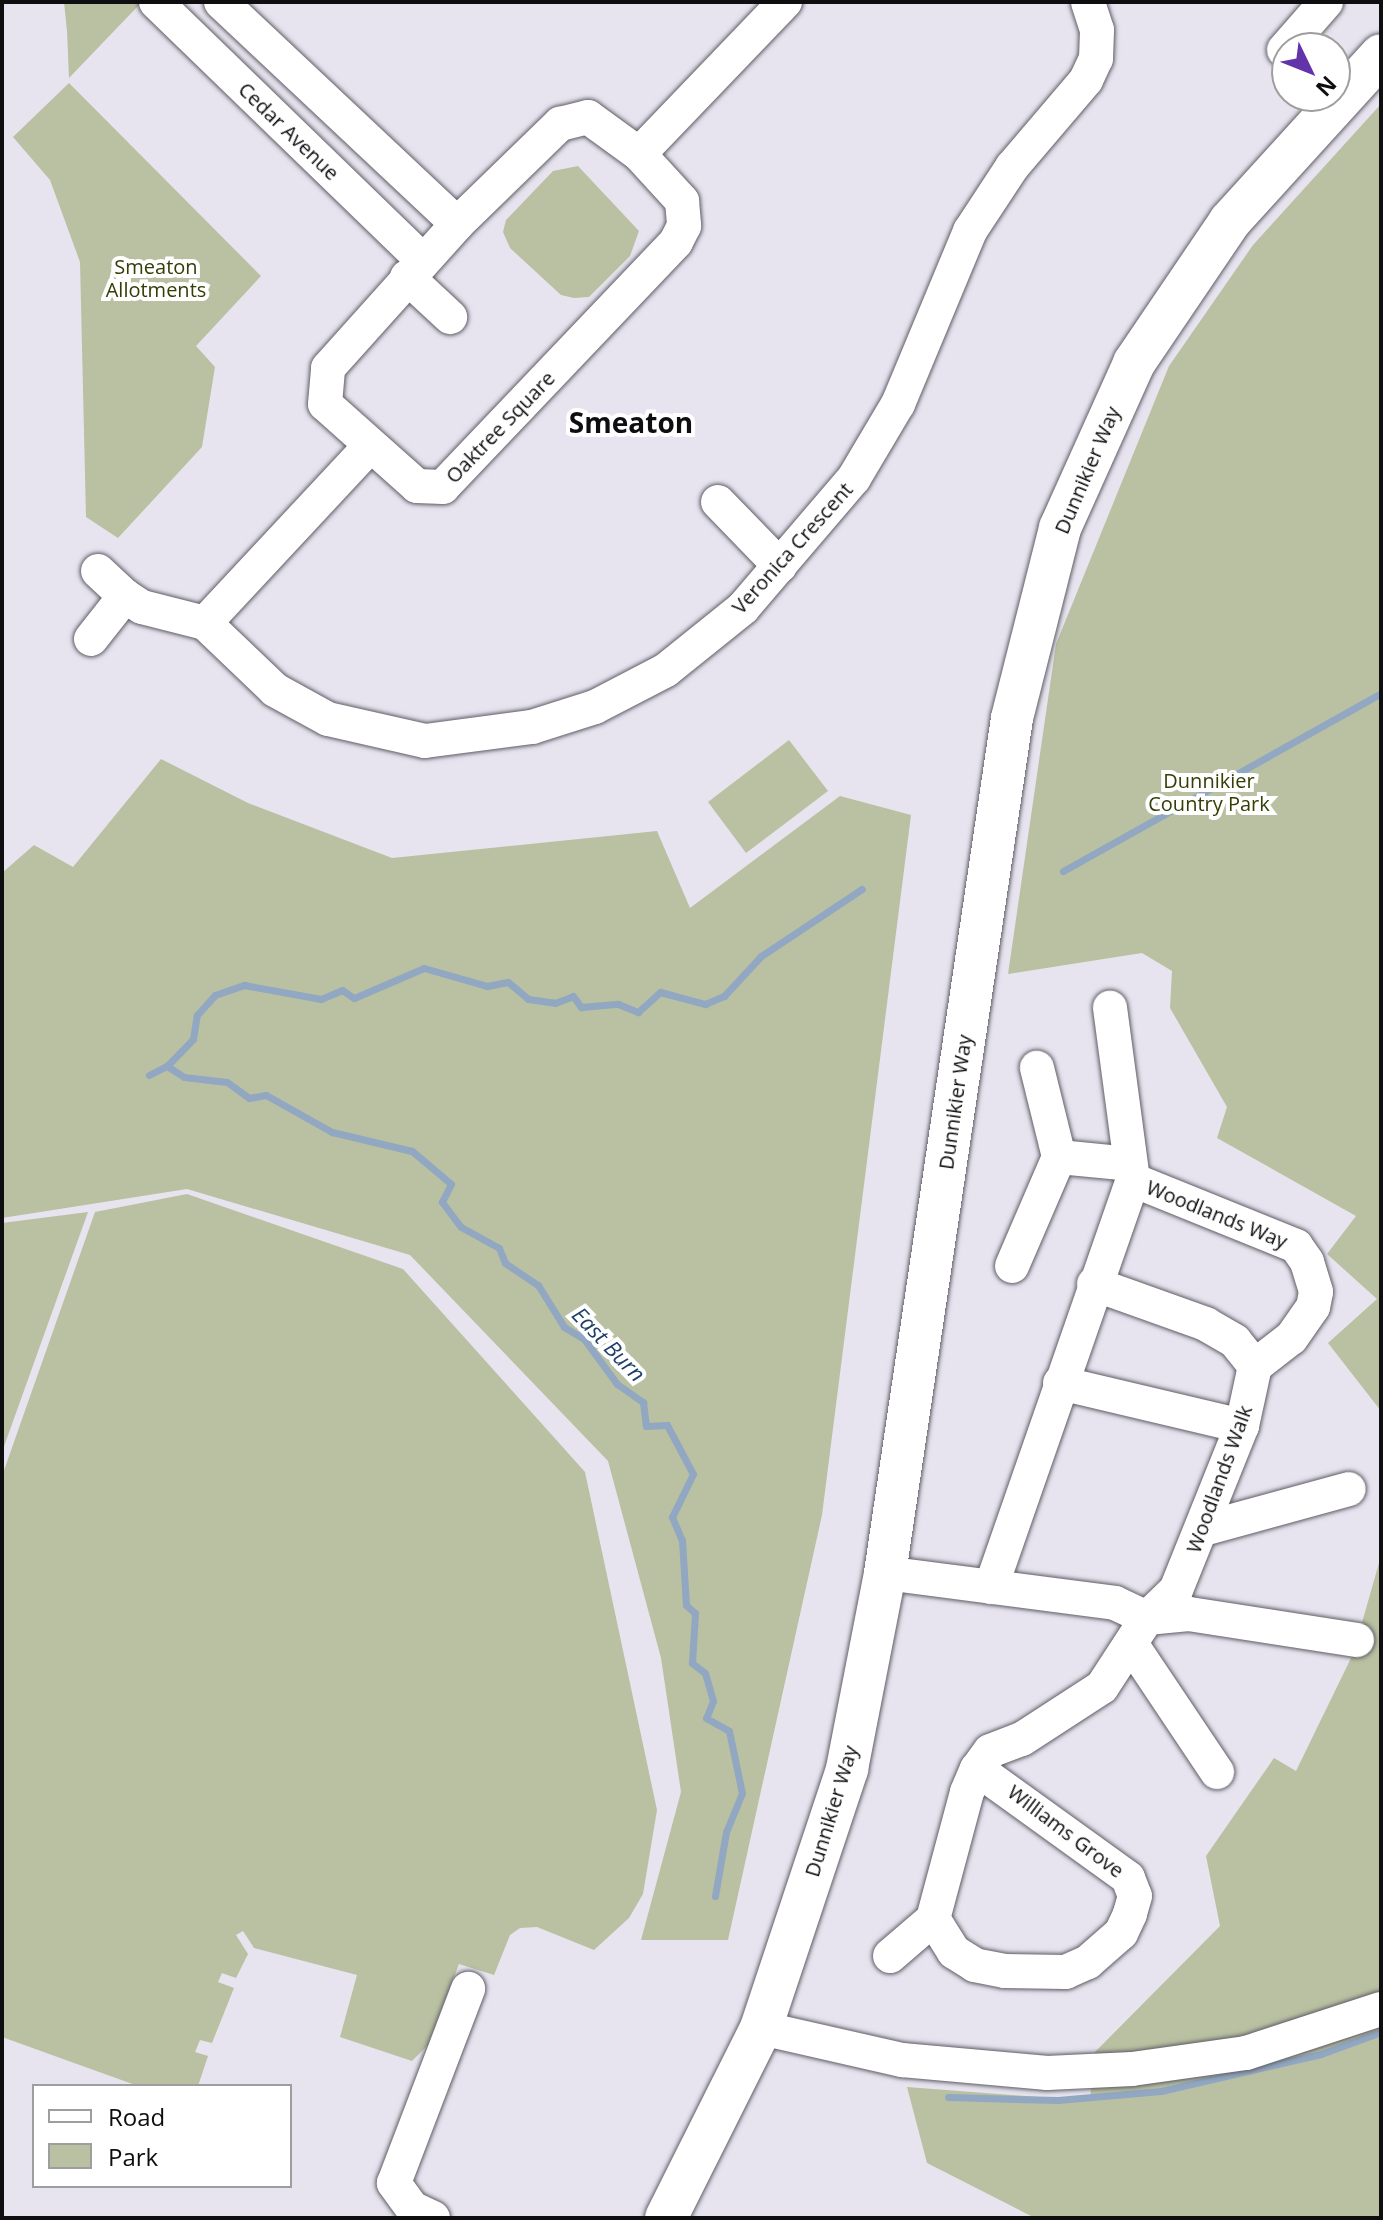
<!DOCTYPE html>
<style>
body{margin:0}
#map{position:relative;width:1383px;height:2220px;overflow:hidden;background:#e7e4ef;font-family:"Open Sans",sans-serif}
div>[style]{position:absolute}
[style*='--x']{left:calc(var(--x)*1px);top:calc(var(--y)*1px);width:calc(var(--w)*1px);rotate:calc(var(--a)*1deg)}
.green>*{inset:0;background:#b9c1a2}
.stream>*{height:7px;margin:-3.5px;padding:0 3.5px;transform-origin:3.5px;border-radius:3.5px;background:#91a7c2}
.roads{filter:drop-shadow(0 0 2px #5f5d66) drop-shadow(0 0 2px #5f5d66)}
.minor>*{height:34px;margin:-17px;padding:0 17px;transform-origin:17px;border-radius:17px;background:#fff}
.major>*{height:42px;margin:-21px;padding:0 21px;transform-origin:21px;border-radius:21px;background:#fff}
span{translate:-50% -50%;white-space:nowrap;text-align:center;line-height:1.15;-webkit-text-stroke:8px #fff;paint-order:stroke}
.street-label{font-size:20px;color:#0e0d10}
.park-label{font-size:20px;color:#343e05}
.water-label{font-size:22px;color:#204167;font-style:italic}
.district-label{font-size:28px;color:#0e0d10;font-weight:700}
.frame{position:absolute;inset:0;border:4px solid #0e0d10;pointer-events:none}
.legend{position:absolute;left:32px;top:2084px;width:260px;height:104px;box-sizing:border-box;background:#fff;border:2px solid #9f9e9f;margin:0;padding:10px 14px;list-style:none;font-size:24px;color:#0e0d10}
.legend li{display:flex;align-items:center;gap:16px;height:40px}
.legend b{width:40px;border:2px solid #9f9e9f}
.north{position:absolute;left:1271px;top:32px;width:80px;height:80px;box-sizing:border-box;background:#fff;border:2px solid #9f9e9f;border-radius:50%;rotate:133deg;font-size:22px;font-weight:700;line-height:32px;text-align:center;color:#0e0d10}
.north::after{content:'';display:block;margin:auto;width:28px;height:36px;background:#6333aa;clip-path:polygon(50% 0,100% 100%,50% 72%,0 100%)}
</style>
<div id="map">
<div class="green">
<i style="clip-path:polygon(64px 2px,140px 4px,69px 78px,67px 31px)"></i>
<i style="clip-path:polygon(69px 83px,261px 276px,196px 346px,215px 367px,202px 447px,118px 538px,86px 517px,80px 262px,50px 180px,13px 137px)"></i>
<i style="clip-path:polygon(1381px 104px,1381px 1411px,1328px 1343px,1377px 1299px,1327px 1254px,1356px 1216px,1217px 1138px,1227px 1107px,1170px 1008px,1172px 971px,1142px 953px,1008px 974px,1056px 644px,1169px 366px,1253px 245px)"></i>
<i style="clip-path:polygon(578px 166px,639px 231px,630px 256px,589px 297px,574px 298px,561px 295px,510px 248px,503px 232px,506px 220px,553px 171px)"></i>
<i style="clip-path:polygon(789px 740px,828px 791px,746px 853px,708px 802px)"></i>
<i style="clip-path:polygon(161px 759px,248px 803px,392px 858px,657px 831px,690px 908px,840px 796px,911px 815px,822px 1515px,728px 1940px,641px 1940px,681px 1792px,661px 1658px,608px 1461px,410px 1255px,187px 1189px,2px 1218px,2px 873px,34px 845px,73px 867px)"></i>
<i style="clip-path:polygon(187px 1194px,403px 1269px,585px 1472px,657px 1810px,643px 1894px,629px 1918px,594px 1950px,537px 1927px,520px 1928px,510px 1935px,494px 1975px,459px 1964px,428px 2045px,412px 2061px,340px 2037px,357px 1975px,254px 1948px,243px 1931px,236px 1935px,248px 1954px,236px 1978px,222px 1973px,218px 1982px,234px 1988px,212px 2043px,200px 2040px,195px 2052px,208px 2056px,198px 2086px,138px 2086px,2px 2037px,2px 1476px,95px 1212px)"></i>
<i style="clip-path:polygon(88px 1212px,2px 1452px,2px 1223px)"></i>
<i style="clip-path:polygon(1381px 1556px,1381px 2218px,1035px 2218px,927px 2163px,907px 2087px,1090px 2101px,1094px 2053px,1220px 1926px,1206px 1856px,1274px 1758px,1296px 1771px,1353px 1654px)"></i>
</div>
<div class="stream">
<i style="--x:1063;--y:871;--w:364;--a:-29.2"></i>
<i style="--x:167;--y:1066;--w:20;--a:33"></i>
<i style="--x:184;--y:1077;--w:43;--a:6.6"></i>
<i style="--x:227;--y:1082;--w:27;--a:36"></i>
<i style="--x:249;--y:1098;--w:17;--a:-10"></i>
<i style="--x:266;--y:1095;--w:76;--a:29.3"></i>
<i style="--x:332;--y:1132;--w:82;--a:13.4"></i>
<i style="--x:412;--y:1151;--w:51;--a:40.2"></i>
<i style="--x:451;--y:1184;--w:20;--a:117"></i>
<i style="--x:442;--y:1202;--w:31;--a:53"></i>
<i style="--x:461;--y:1227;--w:43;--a:28.9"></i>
<i style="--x:499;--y:1248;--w:16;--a:68"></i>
<i style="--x:505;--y:1263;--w:40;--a:34"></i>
<i style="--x:538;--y:1285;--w:49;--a:58.2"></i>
<i style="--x:564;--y:1327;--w:23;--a:31"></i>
<i style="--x:584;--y:1339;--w:56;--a:53.7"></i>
<i style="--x:617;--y:1384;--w:32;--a:35"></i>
<i style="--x:643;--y:1402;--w:24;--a:83"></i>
<i style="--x:646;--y:1426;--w:21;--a:-3"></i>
<i style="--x:667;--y:1425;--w:55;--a:62"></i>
<i style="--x:693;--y:1474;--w:48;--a:116"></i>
<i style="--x:672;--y:1517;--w:25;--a:67"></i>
<i style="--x:682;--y:1540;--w:65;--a:86.5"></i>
<i style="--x:686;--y:1605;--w:12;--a:42"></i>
<i style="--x:695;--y:1613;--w:50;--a:93.4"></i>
<i style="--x:692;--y:1663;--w:16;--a:38"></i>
<i style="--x:705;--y:1673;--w:29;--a:74"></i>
<i style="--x:713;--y:1701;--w:18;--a:112"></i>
<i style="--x:706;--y:1718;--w:26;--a:29"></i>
<i style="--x:729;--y:1731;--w:63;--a:78.2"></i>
<i style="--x:742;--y:1793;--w:42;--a:112.3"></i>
<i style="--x:726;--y:1832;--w:65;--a:99.8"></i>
<i style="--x:149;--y:1075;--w:20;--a:-27"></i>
<i style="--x:167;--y:1066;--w:37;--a:-46"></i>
<i style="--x:193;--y:1039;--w:24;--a:-81"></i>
<i style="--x:197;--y:1015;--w:27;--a:-48"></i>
<i style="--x:215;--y:995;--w:31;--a:-19"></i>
<i style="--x:244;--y:985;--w:78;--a:10.3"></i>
<i style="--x:321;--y:999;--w:23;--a:-23"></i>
<i style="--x:342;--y:990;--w:14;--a:34"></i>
<i style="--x:354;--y:998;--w:76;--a:-23.2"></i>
<i style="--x:424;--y:968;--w:66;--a:15.9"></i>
<i style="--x:487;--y:986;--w:21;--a:-11"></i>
<i style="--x:508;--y:982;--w:26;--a:40"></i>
<i style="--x:528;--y:999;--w:27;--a:8"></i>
<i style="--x:555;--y:1003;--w:19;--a:-21"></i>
<i style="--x:573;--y:996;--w:14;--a:54"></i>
<i style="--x:581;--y:1007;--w:37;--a:-5"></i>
<i style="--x:618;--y:1004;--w:22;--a:22"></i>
<i style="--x:638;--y:1012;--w:30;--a:-42"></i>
<i style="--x:660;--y:992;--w:47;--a:14.9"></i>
<i style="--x:705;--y:1004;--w:21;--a:-23"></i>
<i style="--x:724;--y:996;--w:54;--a:-47.2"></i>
<i style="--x:761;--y:956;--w:121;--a:-33.6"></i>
<i style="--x:948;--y:2097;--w:110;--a:1.6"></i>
<i style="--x:1058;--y:2100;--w:103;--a:-5"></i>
<i style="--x:1161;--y:2091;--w:164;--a:-13"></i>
<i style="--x:1321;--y:2054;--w:64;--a:-20.1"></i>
</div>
<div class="roads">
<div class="minor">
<i style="--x:156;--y:2;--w:372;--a:44.1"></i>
<i style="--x:221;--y:2;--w:324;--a:43.2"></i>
<i style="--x:1284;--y:50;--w:64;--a:-48.8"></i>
<i style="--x:588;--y:117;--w:63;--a:36"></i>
<i style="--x:639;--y:154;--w:64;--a:47.5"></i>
<i style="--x:682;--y:201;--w:25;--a:85"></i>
<i style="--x:684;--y:226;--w:18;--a:117"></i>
<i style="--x:676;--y:242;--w:338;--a:133.6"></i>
<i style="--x:443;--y:487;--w:26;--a:-178"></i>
<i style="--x:417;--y:486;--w:123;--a:-138.3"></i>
<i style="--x:325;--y:404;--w:36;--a:-85"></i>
<i style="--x:328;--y:368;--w:193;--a:-48.1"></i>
<i style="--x:457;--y:224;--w:144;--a:-44.2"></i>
<i style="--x:560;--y:124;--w:29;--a:-14"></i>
<i style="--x:639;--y:154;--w:211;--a:-46.2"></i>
<i style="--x:407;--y:277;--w:59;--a:42.9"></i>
<i style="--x:370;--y:446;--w:242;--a:133"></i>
<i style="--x:205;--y:623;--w:97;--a:43.7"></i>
<i style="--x:275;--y:690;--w:60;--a:28.7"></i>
<i style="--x:328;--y:719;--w:99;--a:12.8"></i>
<i style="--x:425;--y:741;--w:108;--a:-7.5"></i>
<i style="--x:532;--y:727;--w:66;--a:-17.6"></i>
<i style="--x:595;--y:707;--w:80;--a:-27.5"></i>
<i style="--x:666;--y:670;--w:99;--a:-38.8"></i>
<i style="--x:743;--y:608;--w:171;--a:-49.5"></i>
<i style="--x:854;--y:478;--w:86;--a:-59.3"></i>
<i style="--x:898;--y:404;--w:187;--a:-67.4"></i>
<i style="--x:970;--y:231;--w:77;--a:-56.7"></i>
<i style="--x:1012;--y:167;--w:114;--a:-49.6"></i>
<i style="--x:1086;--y:80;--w:23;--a:-65"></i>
<i style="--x:1096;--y:59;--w:29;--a:-88"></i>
<i style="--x:1097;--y:30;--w:29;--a:-108"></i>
<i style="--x:718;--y:502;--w:89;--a:45.9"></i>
<i style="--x:98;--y:571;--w:37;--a:43"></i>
<i style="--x:91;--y:639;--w:55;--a:-51.7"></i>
<i style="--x:125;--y:596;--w:20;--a:33"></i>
<i style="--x:142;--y:607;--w:65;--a:14.3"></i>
<i style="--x:1059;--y:1157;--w:71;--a:5.6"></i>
<i style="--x:1133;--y:1180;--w:176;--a:22"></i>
<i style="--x:1296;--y:1246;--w:19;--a:55"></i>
<i style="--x:1307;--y:1262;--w:31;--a:73"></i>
<i style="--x:1316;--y:1292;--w:15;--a:101"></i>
<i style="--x:1313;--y:1307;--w:38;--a:125"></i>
<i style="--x:1291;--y:1338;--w:46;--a:142.1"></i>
<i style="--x:1012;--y:1266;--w:119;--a:-66.7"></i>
<i style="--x:1059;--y:1157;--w:92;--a:-103.9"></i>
<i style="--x:1060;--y:1383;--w:187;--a:13.3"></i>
<i style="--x:1203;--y:1529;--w:151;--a:-15.3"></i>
<i style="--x:885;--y:1573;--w:232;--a:7.4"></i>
<i style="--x:1115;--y:1603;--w:35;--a:25"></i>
<i style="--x:1147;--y:1618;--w:42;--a:-5.4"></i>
<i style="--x:1189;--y:1614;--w:170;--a:8.8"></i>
<i style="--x:991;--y:1587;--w:431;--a:-70.8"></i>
<i style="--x:1133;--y:1180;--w:174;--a:-97.6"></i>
<i style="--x:1132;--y:1645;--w:153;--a:56.2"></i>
<i style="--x:977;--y:1769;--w:186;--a:35.8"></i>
<i style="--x:1128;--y:1878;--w:19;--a:69"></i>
<i style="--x:1135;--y:1896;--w:19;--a:106"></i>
<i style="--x:1130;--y:1914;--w:21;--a:115"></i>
<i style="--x:1121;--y:1933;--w:44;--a:138.7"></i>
<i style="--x:1088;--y:1962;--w:24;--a:156"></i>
<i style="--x:1066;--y:1972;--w:61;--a:-179.1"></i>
<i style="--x:1005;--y:1971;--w:31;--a:-169"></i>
<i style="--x:975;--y:1965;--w:25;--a:-148"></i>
<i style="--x:954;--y:1952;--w:39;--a:-122"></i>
<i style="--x:933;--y:1919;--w:131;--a:-75"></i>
<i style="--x:967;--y:1792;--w:25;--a:-67"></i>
<i style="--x:977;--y:1769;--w:22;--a:-54"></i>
<i style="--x:990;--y:1751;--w:34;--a:-21"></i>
<i style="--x:1022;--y:1739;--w:95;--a:-33"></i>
<i style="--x:1102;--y:1687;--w:82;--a:-56.9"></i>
<i style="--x:1147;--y:1618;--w:40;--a:-44"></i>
<i style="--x:1176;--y:1590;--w:177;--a:-68.1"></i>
<i style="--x:1242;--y:1426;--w:61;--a:-77.8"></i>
<i style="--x:1255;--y:1366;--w:32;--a:-129"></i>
<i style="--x:1235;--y:1341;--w:34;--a:-150"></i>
<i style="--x:1206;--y:1324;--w:119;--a:-160.3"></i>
<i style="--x:890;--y:1956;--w:57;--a:-40.7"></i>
<i style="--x:761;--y:2028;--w:145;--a:12.8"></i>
<i style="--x:902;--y:2060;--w:146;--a:5.1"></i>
<i style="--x:1047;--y:2073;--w:85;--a:-2.7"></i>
<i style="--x:1132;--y:2069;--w:115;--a:-8"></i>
<i style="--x:1246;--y:2053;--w:142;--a:-18.1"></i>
<i style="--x:433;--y:2218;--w:23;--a:-155"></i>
<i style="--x:412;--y:2208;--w:31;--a:-126"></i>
<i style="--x:394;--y:2183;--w:208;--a:-69.1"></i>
</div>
<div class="major">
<i style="--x:666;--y:2218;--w:212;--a:-63.4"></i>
<i style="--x:761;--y:2028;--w:273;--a:-71.6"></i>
<i style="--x:847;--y:1769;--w:200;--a:-79"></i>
<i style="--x:885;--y:1573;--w:864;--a:-81.55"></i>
<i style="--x:1012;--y:718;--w:196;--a:-75.8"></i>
<i style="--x:1060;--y:528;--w:181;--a:-65.8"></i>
<i style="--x:1134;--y:363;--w:171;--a:-55.9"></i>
<i style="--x:1230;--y:221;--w:224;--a:-47.7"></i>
</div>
</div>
<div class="street-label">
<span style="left:289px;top:131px;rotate:44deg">Cedar Avenue</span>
<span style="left:500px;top:427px;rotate:-46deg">Oaktree Square</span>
<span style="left:1087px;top:470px;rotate:-67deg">Dunnikier Way</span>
<span style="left:792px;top:548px;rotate:-48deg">Veronica Crescent</span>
<span style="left:955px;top:1102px;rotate:-82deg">Dunnikier Way</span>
<span style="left:1217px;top:1214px;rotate:22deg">Woodlands Way</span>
<span style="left:1219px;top:1479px;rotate:-70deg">Woodlands Walk</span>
<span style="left:831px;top:1811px;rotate:-73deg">Dunnikier Way</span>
<span style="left:1066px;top:1831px;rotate:37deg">Williams Grove</span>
</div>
<div class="park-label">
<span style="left:156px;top:278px">Smeaton<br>Allotments</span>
<span style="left:1209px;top:792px">Dunnikier<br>Country Park</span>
</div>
<div class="water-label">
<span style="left:609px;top:1344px;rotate:46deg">East Burn</span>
</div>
<div class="district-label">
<span style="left:631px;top:422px">Smeaton</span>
</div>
<div class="frame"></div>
<ul class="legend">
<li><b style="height:10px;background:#fff"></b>Road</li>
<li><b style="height:22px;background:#b9c1a2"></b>Park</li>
</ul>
<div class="north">N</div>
</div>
